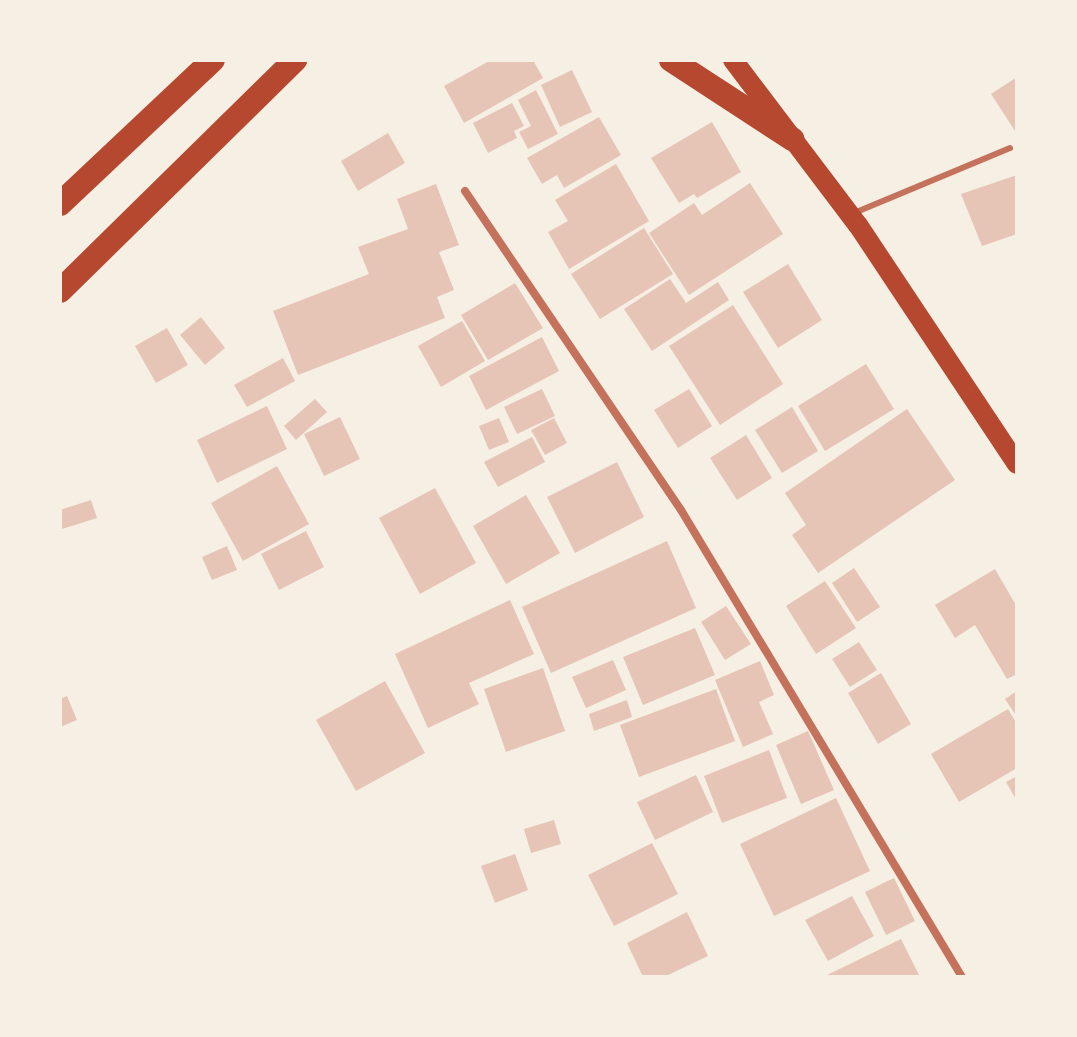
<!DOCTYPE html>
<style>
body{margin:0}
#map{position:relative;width:1077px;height:1037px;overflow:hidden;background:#f6efe4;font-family:"Fira Sans",sans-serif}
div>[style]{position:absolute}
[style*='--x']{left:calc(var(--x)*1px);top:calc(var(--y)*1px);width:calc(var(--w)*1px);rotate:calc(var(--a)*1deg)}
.building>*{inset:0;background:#e6c5b7}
.service>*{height:6px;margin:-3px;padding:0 3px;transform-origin:3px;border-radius:3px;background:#c5725c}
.minor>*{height:8px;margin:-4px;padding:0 4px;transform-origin:4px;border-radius:4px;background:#c5725c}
.primary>*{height:20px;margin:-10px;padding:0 10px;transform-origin:10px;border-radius:10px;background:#b5482f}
.motorway>*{height:24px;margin:-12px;padding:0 12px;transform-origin:12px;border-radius:12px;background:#b5482f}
span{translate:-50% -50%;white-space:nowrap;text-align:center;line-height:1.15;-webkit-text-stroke:6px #f6efe4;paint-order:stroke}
.frame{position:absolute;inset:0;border:62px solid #f6efe4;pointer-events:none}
</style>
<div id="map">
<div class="building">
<i style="clip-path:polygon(491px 60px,533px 60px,543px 78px,464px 123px,444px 86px)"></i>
<i style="clip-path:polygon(572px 70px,592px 112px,560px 127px,541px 85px)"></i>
<i style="clip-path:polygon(1017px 77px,1017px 134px,991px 94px)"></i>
<i style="clip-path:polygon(536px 90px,558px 134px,528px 149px,519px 132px,531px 126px,518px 100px)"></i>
<i style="clip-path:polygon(512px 103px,524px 126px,514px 131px,517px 138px,488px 153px,473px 123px)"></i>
<i style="clip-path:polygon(599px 117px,621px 155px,564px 188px,557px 175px,542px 184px,527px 158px)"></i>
<i style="clip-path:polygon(712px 122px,741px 172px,697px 198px,694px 194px,679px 203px,651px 158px)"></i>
<i style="clip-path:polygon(388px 133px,405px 163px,358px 191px,341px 161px)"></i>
<i style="clip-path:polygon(616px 164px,649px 221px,569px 269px,548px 232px,568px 221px,555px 200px)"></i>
<i style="clip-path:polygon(1017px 175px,1017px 234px,982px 246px,961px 194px)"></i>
<i style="clip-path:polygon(750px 183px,783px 234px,689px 295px,649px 233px,694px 203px,702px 215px)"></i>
<i style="clip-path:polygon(436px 184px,459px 245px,439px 252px,454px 290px,437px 297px,445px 318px,298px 375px,273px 311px,369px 274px,358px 247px,408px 229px,397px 199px)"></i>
<i style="clip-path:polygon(644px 228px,673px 274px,600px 319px,571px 274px)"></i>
<i style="clip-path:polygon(788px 264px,822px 320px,778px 348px,743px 292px)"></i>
<i style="clip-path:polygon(670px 279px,686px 303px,718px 282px,729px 300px,652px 351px,624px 309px)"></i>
<i style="clip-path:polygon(515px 283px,543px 328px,488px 360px,461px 315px)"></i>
<i style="clip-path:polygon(733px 305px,783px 384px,720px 425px,669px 346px)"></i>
<i style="clip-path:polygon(201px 317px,225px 348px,205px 365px,180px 335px)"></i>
<i style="clip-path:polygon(462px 321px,485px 361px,441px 387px,418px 346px)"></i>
<i style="clip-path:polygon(167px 328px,188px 365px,156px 383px,135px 346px)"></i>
<i style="clip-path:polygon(542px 337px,559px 371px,486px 410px,469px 376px)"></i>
<i style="clip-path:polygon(283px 358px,295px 381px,247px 407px,234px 385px)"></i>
<i style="clip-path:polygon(866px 364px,894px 409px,825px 451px,798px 406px)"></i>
<i style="clip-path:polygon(542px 389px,555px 416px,517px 434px,504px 407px)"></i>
<i style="clip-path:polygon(689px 389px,712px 426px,678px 448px,654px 410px)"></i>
<i style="clip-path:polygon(315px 399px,327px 412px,296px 440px,284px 426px)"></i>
<i style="clip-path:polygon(267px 406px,287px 449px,217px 483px,197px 440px)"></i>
<i style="clip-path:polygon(792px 407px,818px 451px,782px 473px,755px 430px)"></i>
<i style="clip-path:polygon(907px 409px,955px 480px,818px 573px,792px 535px,806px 525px,785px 493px)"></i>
<i style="clip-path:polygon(340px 417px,360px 459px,324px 476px,304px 434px)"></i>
<i style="clip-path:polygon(499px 418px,509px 442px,489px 450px,479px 426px)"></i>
<i style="clip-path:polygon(554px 418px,567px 443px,545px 455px,531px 430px)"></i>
<i style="clip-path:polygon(746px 435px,772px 478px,737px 500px,710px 458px)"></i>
<i style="clip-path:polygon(532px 437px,545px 462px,498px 487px,484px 462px)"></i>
<i style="clip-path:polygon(617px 462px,644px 517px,575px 553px,547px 497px)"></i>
<i style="clip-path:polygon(277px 466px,309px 524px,243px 561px,211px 503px)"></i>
<i style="clip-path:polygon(435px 488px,476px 563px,420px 594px,379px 518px)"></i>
<i style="clip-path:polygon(526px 495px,560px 553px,506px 584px,473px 526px)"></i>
<i style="clip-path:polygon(91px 500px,97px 518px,62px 529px,60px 510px)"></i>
<i style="clip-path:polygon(306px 531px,324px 567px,279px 590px,261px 554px)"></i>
<i style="clip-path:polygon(667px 541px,696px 608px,551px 673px,522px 607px)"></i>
<i style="clip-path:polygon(227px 546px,237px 570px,212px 580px,202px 557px)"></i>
<i style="clip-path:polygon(854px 568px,880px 607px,857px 622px,832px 583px)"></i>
<i style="clip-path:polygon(995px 569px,1017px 607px,1017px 674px,1007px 679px,975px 625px,955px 638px,935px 605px)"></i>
<i style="clip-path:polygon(825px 581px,856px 628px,816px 654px,786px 606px)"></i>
<i style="clip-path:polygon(510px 600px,534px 654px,469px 683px,479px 704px,428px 728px,395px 654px)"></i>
<i style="clip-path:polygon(726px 606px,751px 644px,725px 660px,701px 622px)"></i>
<i style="clip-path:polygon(695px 628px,715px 675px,643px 705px,623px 657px)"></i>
<i style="clip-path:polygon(859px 642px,877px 670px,850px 687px,832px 659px)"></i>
<i style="clip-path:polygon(613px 660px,626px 690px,586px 708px,572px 677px)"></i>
<i style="clip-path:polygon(760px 661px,774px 695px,759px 702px,773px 734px,743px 747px,715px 680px)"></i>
<i style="clip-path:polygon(543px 668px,565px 731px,506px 752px,484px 689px)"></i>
<i style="clip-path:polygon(881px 673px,911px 724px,878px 744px,848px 693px)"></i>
<i style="clip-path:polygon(385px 681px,425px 753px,356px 791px,316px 720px)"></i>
<i style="clip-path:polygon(716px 689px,735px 741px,639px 777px,620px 725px)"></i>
<i style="clip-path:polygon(1017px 691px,1017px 717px,1005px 699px)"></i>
<i style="clip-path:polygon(67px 696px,77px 720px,60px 727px,60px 699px)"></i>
<i style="clip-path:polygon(627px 700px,632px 717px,594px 731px,589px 714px)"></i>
<i style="clip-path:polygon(1008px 709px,1017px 724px,1017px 768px,959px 802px,931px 754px)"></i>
<i style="clip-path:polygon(808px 731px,834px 790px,801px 804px,776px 745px)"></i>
<i style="clip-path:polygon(769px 750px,787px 798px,722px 823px,704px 776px)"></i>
<i style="clip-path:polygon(696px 775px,713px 812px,655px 840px,637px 802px)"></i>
<i style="clip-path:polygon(1017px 776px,1017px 801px,1006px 782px)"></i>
<i style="clip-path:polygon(836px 798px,870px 871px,774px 916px,740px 844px)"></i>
<i style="clip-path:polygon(554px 820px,561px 844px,531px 853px,524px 829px)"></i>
<i style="clip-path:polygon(652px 843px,678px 894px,614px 926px,588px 875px)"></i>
<i style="clip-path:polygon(515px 854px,528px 890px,495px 903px,481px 866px)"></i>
<i style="clip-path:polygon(894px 878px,915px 921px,886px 935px,865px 892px)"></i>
<i style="clip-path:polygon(852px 896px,874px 936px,828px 961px,805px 920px)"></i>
<i style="clip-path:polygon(687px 912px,708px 956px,664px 977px,643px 977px,627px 943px)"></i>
<i style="clip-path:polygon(901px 939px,920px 977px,823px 977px)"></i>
</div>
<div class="service">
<i style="--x:854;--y:213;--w:169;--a:-22.6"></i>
</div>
<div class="minor">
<i style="--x:465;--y:191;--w:385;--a:55.9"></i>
<i style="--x:681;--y:510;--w:545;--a:58.96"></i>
</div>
<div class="primary">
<i style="--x:733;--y:60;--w:207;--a:52.9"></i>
<i style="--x:858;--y:225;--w:287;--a:56.4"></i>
</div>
<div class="motorway">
<i style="--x:671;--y:60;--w:145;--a:33.1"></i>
<i style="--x:60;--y:204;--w:210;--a:-43.3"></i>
<i style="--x:60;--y:291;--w:330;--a:-44.5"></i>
</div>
<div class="frame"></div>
</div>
